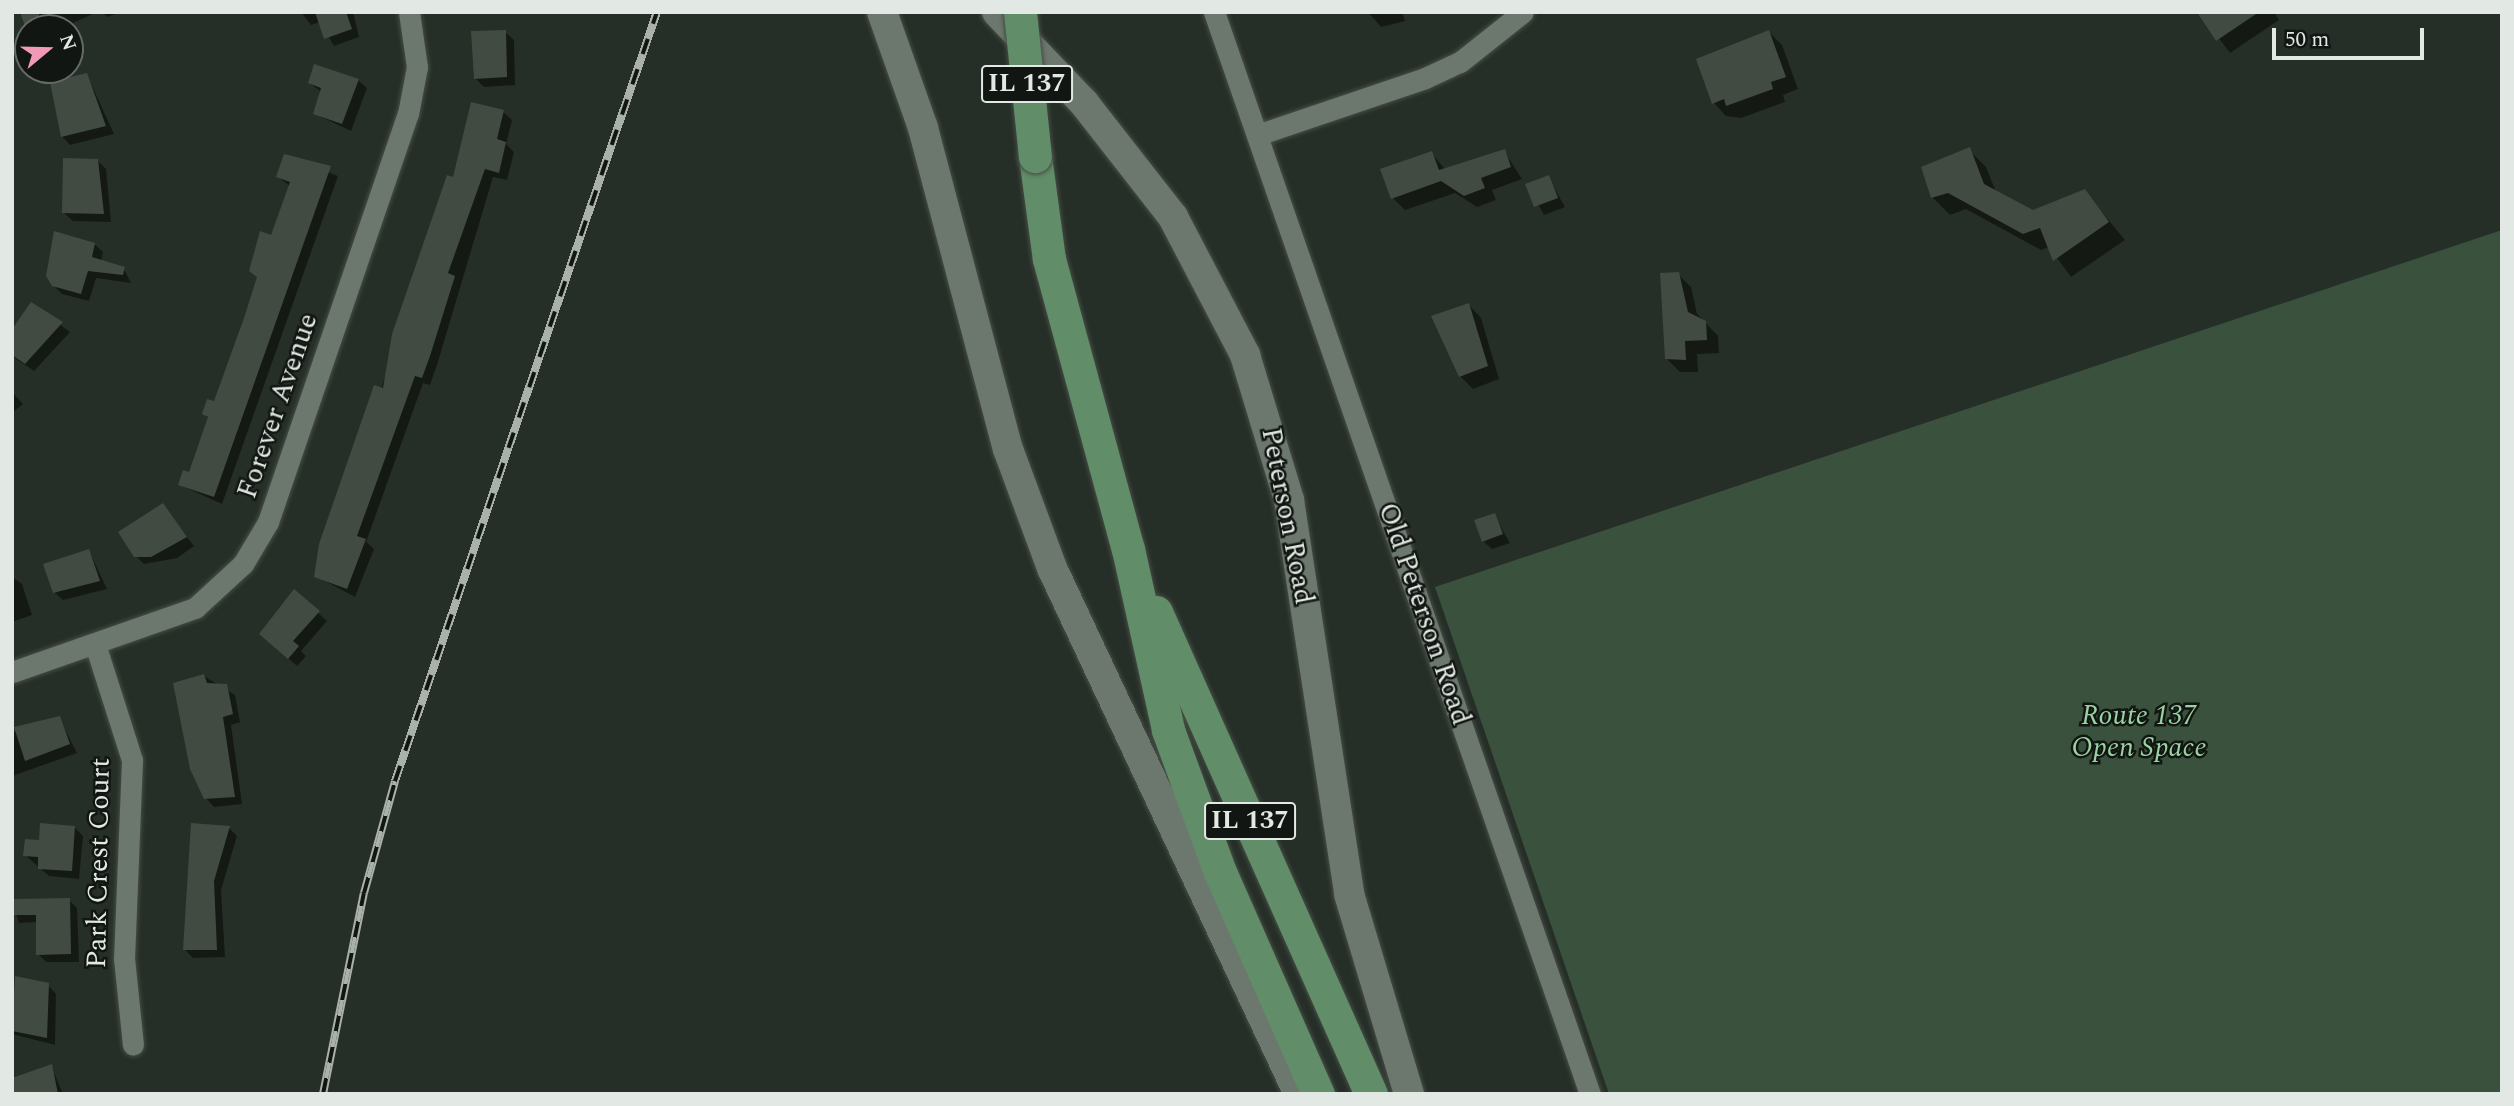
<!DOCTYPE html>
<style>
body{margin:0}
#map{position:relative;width:2514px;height:1106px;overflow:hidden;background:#262f27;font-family:Spectral,serif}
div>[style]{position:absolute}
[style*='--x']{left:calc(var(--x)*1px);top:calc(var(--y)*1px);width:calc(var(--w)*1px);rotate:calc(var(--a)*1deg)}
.green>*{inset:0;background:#3a513d}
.shadow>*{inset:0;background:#0007}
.building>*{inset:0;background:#414b42}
.roads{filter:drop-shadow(0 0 2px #454d46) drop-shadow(0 0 2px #454d46)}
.street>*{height:21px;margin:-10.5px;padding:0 10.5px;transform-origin:10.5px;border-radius:10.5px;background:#6c776d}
.secondary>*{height:30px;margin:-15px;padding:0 15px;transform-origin:15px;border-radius:15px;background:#6c776d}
.primary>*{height:33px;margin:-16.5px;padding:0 16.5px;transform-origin:16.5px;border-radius:16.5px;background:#618d68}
.rail>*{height:8px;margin-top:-4px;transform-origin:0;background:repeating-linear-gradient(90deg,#121612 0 16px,#aab1ab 0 32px);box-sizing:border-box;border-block:2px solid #aab1ab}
.bridges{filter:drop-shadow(0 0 2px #454d46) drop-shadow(0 0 2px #454d46)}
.primary-bridge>*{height:33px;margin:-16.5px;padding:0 16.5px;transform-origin:16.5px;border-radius:16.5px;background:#618d68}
span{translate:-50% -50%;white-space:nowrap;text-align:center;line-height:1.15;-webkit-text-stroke:5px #121612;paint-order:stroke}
.shield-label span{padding:2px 5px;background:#121612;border:2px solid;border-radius:5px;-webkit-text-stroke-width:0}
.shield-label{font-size:26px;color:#e2e8e3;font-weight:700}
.street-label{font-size:28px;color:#e2e8e3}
.park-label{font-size:28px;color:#9ad3a1;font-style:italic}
.frame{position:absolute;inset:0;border:14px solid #e2e8e3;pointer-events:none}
.north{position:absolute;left:14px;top:14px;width:70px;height:70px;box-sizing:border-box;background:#121612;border:2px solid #656a66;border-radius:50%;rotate:71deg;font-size:19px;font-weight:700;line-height:28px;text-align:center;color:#e2e8e3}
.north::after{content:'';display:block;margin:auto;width:24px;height:32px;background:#f09ab7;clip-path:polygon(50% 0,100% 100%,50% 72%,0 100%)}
.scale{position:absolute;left:2272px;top:28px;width:152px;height:32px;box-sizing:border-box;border:4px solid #e2e8e3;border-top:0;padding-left:9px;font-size:21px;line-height:24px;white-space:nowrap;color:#e2e8e3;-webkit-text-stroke:5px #121612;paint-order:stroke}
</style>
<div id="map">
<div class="green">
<i style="clip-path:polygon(2502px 230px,2502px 1094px,1609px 1094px,1435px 587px)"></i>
</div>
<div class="shadow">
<i style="clip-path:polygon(22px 12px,97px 12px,62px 28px,28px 28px)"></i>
<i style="clip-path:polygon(102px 12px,121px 12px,107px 17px)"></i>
<i style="clip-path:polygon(301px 12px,353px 12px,359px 37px,334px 46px,320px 22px,311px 25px)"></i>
<i style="clip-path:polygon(1402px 12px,1405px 21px,1381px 27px,1368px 12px)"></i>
<i style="clip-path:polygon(2199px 12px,2274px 12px,2279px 20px,2230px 53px)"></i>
<i style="clip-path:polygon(505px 32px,514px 40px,515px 85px,484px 87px,475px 78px)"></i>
<i style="clip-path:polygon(1769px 32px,1782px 45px,1798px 89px,1783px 95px,1785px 102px,1741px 118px,1726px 116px,1714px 103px)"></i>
<i style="clip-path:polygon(87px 75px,114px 134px,70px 145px,62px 136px)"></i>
<i style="clip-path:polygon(358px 80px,367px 88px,351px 131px,315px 114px,321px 92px,310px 83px)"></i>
<i style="clip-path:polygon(503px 112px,512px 120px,506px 144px,514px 152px,507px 180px,493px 177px,437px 365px,430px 385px,423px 383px,366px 542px,374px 549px,355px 597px,316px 576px,454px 179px)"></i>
<i style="clip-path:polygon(1969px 150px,1986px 167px,1996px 192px,2033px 211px,2085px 192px,2125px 240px,2071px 277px,2049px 247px,2041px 250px,1966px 209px,1950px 215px,1932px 197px)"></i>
<i style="clip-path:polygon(1504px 151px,1522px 179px,1492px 190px,1496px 200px,1477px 207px,1455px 193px,1405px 210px,1393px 198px,1431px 153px,1445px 169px)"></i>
<i style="clip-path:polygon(285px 156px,338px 176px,222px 504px,180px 485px,190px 474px,209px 419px,204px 414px,215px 403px,290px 186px,278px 177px)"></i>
<i style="clip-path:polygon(97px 160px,106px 169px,111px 222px,73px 221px,64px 213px)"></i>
<i style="clip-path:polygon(1548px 177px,1565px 207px,1544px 215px,1528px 185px)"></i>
<i style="clip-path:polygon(94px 244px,103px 252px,101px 261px,124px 269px,131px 283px,96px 278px,89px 301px,62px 294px,53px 285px)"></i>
<i style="clip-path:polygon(1678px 274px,1691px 287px,1697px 314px,1718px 336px,1719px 353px,1697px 354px,1698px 372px,1680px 372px,1667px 359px)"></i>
<i style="clip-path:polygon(32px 304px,70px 332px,34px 371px,12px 356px,12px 328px)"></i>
<i style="clip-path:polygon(1469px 305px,1481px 318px,1499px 379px,1473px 389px,1460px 376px)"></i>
<i style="clip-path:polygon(12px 392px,23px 404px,12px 413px)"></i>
<i style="clip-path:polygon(162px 505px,194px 546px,177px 558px,144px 564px,136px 556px)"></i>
<i style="clip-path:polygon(1494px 515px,1510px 543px,1492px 549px,1483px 541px)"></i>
<i style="clip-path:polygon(89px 551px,107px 589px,63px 600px,54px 592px)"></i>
<i style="clip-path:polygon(12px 577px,22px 584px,32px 615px,12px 622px)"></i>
<i style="clip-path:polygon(294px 591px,327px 621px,301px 651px,306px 656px,297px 666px,270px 642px)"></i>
<i style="clip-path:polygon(204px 676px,235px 695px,240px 722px,231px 725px,242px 804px,214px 807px,206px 798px)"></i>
<i style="clip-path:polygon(59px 718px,77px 753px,15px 775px,12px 783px,12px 733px)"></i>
<i style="clip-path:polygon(74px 827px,83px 836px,79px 879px,49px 876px,25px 855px)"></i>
<i style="clip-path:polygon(229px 828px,237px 836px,221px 890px,225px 957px,193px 958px,185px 950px)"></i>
<i style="clip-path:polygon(69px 900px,77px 908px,79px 962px,46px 962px,38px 954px,38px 922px,19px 923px,12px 901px)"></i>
<i style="clip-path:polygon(17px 978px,48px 985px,56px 994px,55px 1045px,12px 1034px)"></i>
<i style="clip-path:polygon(51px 1066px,63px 1094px,16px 1094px)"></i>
</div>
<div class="building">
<i style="clip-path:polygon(20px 12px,38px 12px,43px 27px,27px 32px)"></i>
<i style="clip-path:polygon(315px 12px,346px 12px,352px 29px,324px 39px)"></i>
<i style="clip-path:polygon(2197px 12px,2259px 12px,2216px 41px)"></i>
<i style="clip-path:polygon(506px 30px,507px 77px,474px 79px,471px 31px)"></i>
<i style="clip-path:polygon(1769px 30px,1786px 77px,1771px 82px,1773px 89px,1726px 106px,1724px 99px,1712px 104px,1696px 59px)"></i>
<i style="clip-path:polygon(314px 64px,359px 79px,342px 124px,313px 114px,321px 88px,308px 83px)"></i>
<i style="clip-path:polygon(87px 73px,106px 126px,61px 137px,50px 82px)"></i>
<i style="clip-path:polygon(471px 102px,504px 110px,497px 139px,506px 142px,499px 173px,485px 169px,448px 273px,455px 276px,430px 356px,422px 378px,415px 376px,357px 536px,366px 539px,347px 589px,314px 577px,319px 544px,374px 385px,383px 388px,392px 334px,447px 175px,453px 177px)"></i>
<i style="clip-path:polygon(1970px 147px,1984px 184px,2033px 210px,2085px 189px,2109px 222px,2053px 261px,2040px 228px,2023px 234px,1948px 193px,1931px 198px,1921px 167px)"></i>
<i style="clip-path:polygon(1505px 149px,1511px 167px,1481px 178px,1485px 188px,1464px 196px,1441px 181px,1391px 199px,1380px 169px,1432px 151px,1439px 170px)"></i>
<i style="clip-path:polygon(284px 154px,331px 166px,214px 497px,178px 485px,183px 470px,189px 472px,208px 417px,202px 414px,207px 399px,214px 401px,244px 318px,257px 277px,249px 271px,260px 231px,271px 235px,290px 182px,276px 177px)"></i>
<i style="clip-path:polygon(63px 158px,98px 159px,104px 214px,62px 213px)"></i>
<i style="clip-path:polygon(1549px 175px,1558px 198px,1534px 207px,1525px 184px)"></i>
<i style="clip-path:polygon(54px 231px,95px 243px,92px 257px,125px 267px,123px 275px,88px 271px,81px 294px,52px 286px,46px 276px)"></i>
<i style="clip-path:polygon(1679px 272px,1688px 312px,1706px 321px,1707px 340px,1685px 341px,1686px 360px,1665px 359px,1660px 273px)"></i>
<i style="clip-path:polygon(31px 302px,63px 322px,25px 364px,12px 355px,12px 329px)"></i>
<i style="clip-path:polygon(1469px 303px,1488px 366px,1459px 377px,1431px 316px)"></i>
<i style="clip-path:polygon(163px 503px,187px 537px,151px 557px,134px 557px,118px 532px)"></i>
<i style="clip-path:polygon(1495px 513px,1503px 534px,1482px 542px,1474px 520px)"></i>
<i style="clip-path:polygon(89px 549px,100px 581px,53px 593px,43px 564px)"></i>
<i style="clip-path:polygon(294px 589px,320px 611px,293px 641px,299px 646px,288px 659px,259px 634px)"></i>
<i style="clip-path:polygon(204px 674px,207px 683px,227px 684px,233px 714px,223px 717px,235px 797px,204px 799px,190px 769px,173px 683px)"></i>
<i style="clip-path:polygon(60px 716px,70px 744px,25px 761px,14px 727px)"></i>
<i style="clip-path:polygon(40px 823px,75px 826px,72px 871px,38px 869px,38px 857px,23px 856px,25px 839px,39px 840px)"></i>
<i style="clip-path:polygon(191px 823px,230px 826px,214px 881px,217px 950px,183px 950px)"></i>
<i style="clip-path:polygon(70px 898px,71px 954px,36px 955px,36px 915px,12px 915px,12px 899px)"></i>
<i style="clip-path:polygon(15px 976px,49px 983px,47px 1038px,12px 1031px)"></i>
<i style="clip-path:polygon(52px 1064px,58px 1094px,12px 1094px,12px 1078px)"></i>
</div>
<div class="roads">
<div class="street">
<i style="--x:1214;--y:12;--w:1145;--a:70.84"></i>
<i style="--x:1257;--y:135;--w:177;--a:-18.7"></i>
<i style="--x:1425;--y:78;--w:38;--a:-25"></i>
<i style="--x:1460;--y:62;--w:80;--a:-38.4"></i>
<i style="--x:95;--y:644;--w:122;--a:72.3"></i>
<i style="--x:132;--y:760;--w:198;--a:92.3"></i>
<i style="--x:124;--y:958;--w:87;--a:84.1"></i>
<i style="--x:12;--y:672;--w:194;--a:-19.3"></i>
<i style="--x:195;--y:608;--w:65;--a:-42.5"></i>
<i style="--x:243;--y:564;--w:49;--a:-59.2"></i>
<i style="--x:268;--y:522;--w:431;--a:-71.1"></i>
<i style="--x:408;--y:114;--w:48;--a:-79.2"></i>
<i style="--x:417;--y:67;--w:56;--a:-98.3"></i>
</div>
<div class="secondary">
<i style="--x:882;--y:12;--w:123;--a:70.5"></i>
<i style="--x:923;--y:128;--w:332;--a:75.2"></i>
<i style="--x:1008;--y:449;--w:127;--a:69.7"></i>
<i style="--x:1052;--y:568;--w:581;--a:64.85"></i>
<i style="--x:997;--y:12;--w:126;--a:46.3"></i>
<i style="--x:1084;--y:103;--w:145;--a:52"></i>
<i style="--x:1173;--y:217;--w:156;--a:62.4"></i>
<i style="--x:1245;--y:355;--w:152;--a:73.1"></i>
<i style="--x:1289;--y:500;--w:399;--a:81.3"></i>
<i style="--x:1349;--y:894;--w:209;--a:73.3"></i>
</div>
<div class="primary">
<i style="--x:1035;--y:156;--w:104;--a:82.3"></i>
<i style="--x:1049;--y:259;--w:301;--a:74.8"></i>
<i style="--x:1128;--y:549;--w:185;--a:77.5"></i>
<i style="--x:1168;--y:730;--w:151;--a:69.9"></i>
<i style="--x:1220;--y:872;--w:243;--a:66.2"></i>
<i style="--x:1156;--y:612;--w:528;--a:65.96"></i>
</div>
</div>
<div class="rail">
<i style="--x:323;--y:1094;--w:205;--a:-78.5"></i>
<i style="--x:364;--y:893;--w:116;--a:-74.5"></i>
<i style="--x:395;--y:781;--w:812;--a:-71.19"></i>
</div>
<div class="bridges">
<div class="primary-bridge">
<i style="--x:1020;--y:12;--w:145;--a:84.1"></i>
</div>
</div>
<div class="shield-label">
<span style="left:1027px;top:84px">IL 137</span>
<span style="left:1250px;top:821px">IL 137</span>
</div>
<div class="street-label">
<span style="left:278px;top:406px;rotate:-71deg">Forever Avenue</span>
<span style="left:1287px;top:516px;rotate:79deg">Peterson Road</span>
<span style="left:1424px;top:614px;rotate:71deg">Old Peterson Road</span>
<span style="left:99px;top:863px;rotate:-89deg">Park Crest Court</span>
</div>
<div class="park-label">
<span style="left:2139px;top:732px">Route 137<br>Open Space</span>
</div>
<div class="frame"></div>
<div class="north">N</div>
<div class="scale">50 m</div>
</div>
